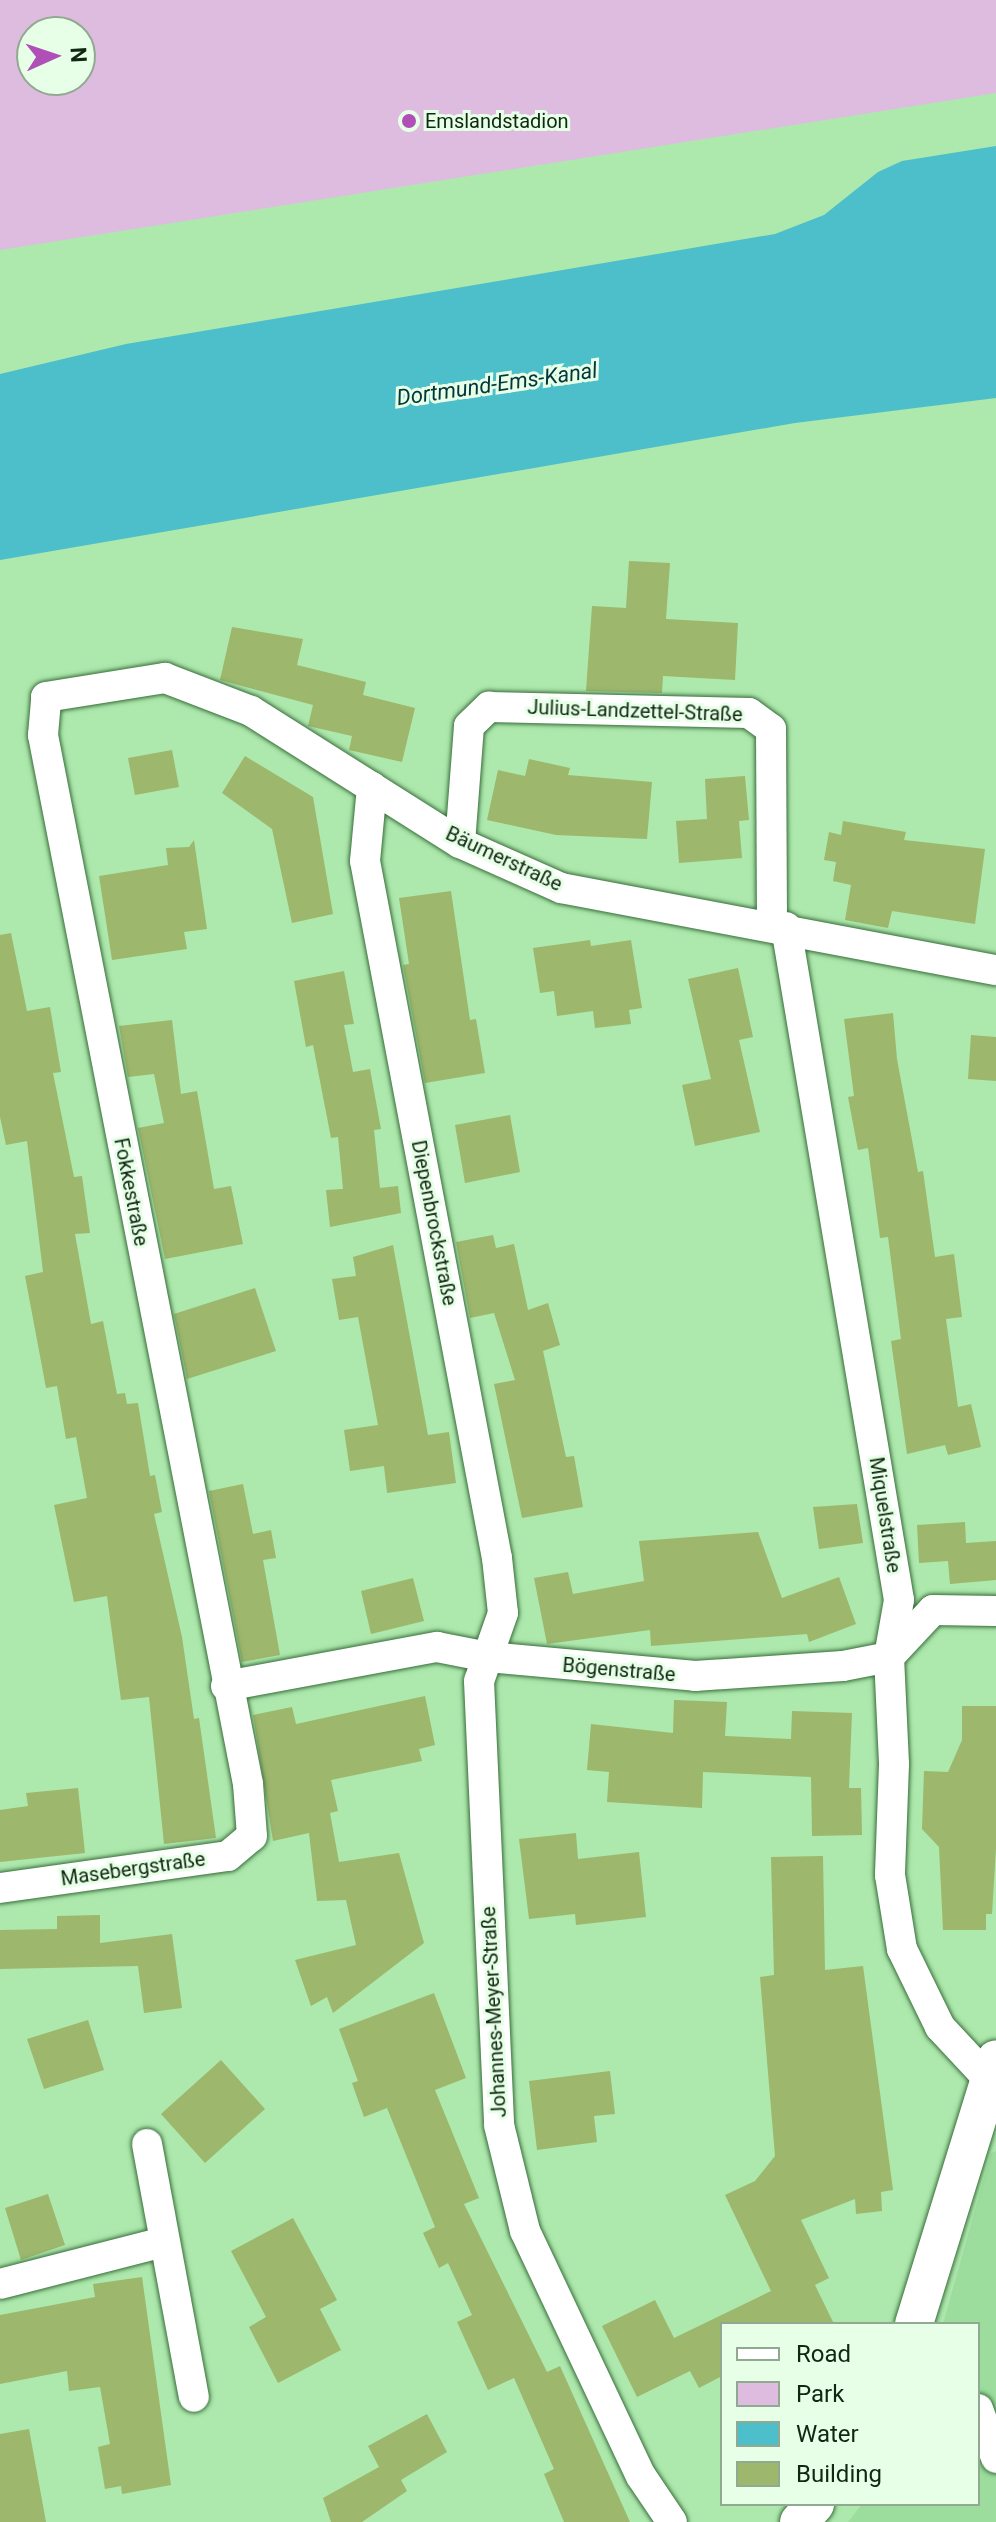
<!DOCTYPE html>
<meta charset="utf-8">
<style>
body{margin:0}
#map{position:relative;width:996px;height:2522px;overflow:hidden;background:#ade8ad;font-family:Roboto,sans-serif}
div>[style]{position:absolute}
[style*='--x']{left:calc(var(--x)*1px);top:calc(var(--y)*1px);width:calc(var(--w)*1px);rotate:calc(var(--a)*1deg)}
.built>*{inset:0;background:#9cdd9d}
.green>*{inset:0;background:#debce0}
.water>*{inset:0;background:#4cbfcb}
.building>*{inset:0;background:#9db76d}
.roads{filter:drop-shadow(0 0 2px #386e3a) drop-shadow(0 0 2px #386e3a)}
.minor>*{height:30px;margin:-15px;padding:0 15px;transform-origin:15px;border-radius:15px;background:#fff}
.major>*{height:38px;margin:-19px;padding:0 19px;transform-origin:19px;border-radius:19px;background:#fff}
.dots>*{width:22px;height:22px;translate:-50% -50%;box-sizing:border-box;border:4px solid #e7ffe7;border-radius:50%}
span{translate:-50% -50%;white-space:nowrap;text-align:center;line-height:1.15;-webkit-text-stroke:6px #e7ffe7;paint-order:stroke}
.poi-label{font-size:20px;color:#102711}
.left{translate:0 -50%;text-align:left}
.street-label{font-size:20px;color:#102711}
.water-label{font-size:22px;color:#00363c;font-style:italic}
.legend{position:absolute;left:720px;top:2322px;width:260px;height:184px;box-sizing:border-box;background:#e7ffe7;border:2px solid #91a991;margin:0;padding:10px 14px;list-style:none;font-size:24px;color:#102711}
.legend li{display:flex;align-items:center;gap:16px;height:40px}
.legend b{width:40px;border:2px solid #91a991}
.north{position:absolute;left:16px;top:16px;width:80px;height:80px;box-sizing:border-box;background:#e7ffe7;border:2px solid #91a991;border-radius:50%;rotate:87deg;font-size:22px;font-weight:700;line-height:32px;text-align:center;color:#102711}
.north::after{content:'';display:block;margin:auto;width:28px;height:36px;background:#af4fb7;clip-path:polygon(50% 0,100% 100%,50% 72%,0 100%)}
</style>
<div id="map">
<div class="built">
<i style="clip-path:polygon(996px 2151px,996px 2522px,848px 2522px,862px 2504px,978px 2504px,978px 2324px,943px 2324px,991px 2153px)"></i>
</div>
<div class="green">
<i style="clip-path:polygon(evenodd,0 0,996px 0,996px 93px,0 250px,0 0,32px 32px,80px 32px,80px 80px,32px 80px,32px 32px)"></i>
</div>
<div class="water">
<i style="clip-path:polygon(996px 146px,996px 398px,795px 423px,0 560px,0 374px,126px 344px,775px 234px,824px 215px,878px 172px,902px 161px)"></i>
</div>
<div class="building">
<i style="clip-path:polygon(629px 561px,670px 563px,666px 619px,738px 623px,735px 680px,663px 676px,662px 693px,586px 691px,592px 606px,626px 608px)"></i>
<i style="clip-path:polygon(232px 627px,303px 639px,297px 665px,366px 682px,363px 695px,415px 708px,402px 762px,349px 750px,352px 736px,308px 726px,313px 705px,220px 680px)"></i>
<i style="clip-path:polygon(172px 750px,179px 787px,135px 795px,128px 758px)"></i>
<i style="clip-path:polygon(245px 756px,313px 797px,333px 914px,292px 923px,272px 829px,222px 793px)"></i>
<i style="clip-path:polygon(529px 759px,570px 768px,568px 775px,652px 782px,647px 839px,556px 835px,487px 820px,498px 770px,525px 776px)"></i>
<i style="clip-path:polygon(745px 776px,749px 820px,739px 821px,742px 858px,679px 863px,676px 821px,707px 819px,705px 779px)"></i>
<i style="clip-path:polygon(843px 821px,906px 832px,904px 840px,985px 849px,975px 924px,892px 911px,888px 928px,845px 920px,851px 885px,833px 881px,836px 862px,824px 860px,829px 832px,841px 835px)"></i>
<i style="clip-path:polygon(194px 840px,207px 929px,184px 932px,187px 949px,112px 960px,99px 876px,168px 865px,166px 848px,189px 847px)"></i>
<i style="clip-path:polygon(451px 891px,470px 1020px,476px 1019px,485px 1073px,425px 1083px,403px 965px,409px 964px,399px 898px)"></i>
<i style="clip-path:polygon(11px 933px,27px 1011px,50px 1007px,61px 1072px,53px 1073px,74px 1177px,82px 1176px,90px 1233px,75px 1234px,91px 1324px,103px 1321px,117px 1394px,125px 1393px,127px 1404px,138px 1403px,150px 1476px,155px 1475px,162px 1512px,154px 1514px,182px 1637px,194px 1719px,199px 1718px,216px 1838px,164px 1844px,149px 1697px,121px 1700px,107px 1596px,74px 1602px,54px 1505px,87px 1498px,76px 1437px,66px 1439px,57px 1386px,46px 1388px,25px 1276px,43px 1272px,27px 1141px,6px 1145px,0 1117px,0 935px)"></i>
<i style="clip-path:polygon(590px 940px,591px 946px,631px 940px,642px 1008px,629px 1010px,631px 1024px,595px 1028px,593px 1011px,557px 1016px,554px 991px,540px 993px,533px 948px)"></i>
<i style="clip-path:polygon(738px 968px,753px 1037px,739px 1040px,760px 1132px,695px 1146px,682px 1085px,711px 1079px,688px 979px)"></i>
<i style="clip-path:polygon(344px 971px,354px 1024px,344px 1025px,353px 1072px,370px 1069px,381px 1129px,374px 1130px,380px 1188px,398px 1186px,401px 1213px,330px 1227px,326px 1190px,343px 1189px,338px 1137px,331px 1138px,313px 1045px,306px 1047px,294px 981px)"></i>
<i style="clip-path:polygon(893px 1013px,897px 1059px,918px 1172px,923px 1171px,935px 1257px,954px 1254px,962px 1317px,946px 1319px,958px 1407px,971px 1404px,981px 1447px,948px 1455px,945px 1445px,907px 1454px,891px 1341px,901px 1339px,888px 1237px,880px 1238px,868px 1148px,858px 1150px,848px 1097px,854px 1096px,844px 1019px)"></i>
<i style="clip-path:polygon(172px 1020px,181px 1094px,197px 1091px,214px 1189px,231px 1186px,243px 1244px,165px 1259px,138px 1128px,164px 1123px,154px 1074px,128px 1077px,119px 1026px)"></i>
<i style="clip-path:polygon(971px 1035px,996px 1037px,996px 1081px,968px 1079px)"></i>
<i style="clip-path:polygon(510px 1115px,520px 1172px,465px 1183px,455px 1125px)"></i>
<i style="clip-path:polygon(493px 1235px,496px 1248px,514px 1244px,528px 1310px,548px 1303px,560px 1345px,543px 1351px,566px 1457px,574px 1456px,583px 1507px,522px 1518px,494px 1384px,515px 1380px,494px 1313px,470px 1318px,456px 1242px)"></i>
<i style="clip-path:polygon(393px 1245px,428px 1435px,449px 1432px,456px 1483px,387px 1493px,384px 1466px,350px 1471px,344px 1430px,378px 1425px,358px 1317px,339px 1320px,332px 1279px,356px 1276px,353px 1257px)"></i>
<i style="clip-path:polygon(255px 1288px,276px 1351px,187px 1379px,174px 1314px)"></i>
<i style="clip-path:polygon(243px 1484px,253px 1534px,271px 1530px,276px 1558px,263px 1560px,280px 1655px,242px 1662px,209px 1491px)"></i>
<i style="clip-path:polygon(857px 1504px,863px 1543px,819px 1549px,813px 1507px)"></i>
<i style="clip-path:polygon(965px 1522px,966px 1543px,996px 1541px,996px 1580px,950px 1584px,948px 1561px,919px 1563px,917px 1525px)"></i>
<i style="clip-path:polygon(758px 1532px,782px 1598px,839px 1577px,856px 1624px,809px 1642px,807px 1634px,651px 1646px,650px 1630px,547px 1644px,534px 1578px,568px 1572px,573px 1594px,644px 1581px,639px 1541px)"></i>
<i style="clip-path:polygon(413px 1578px,424px 1621px,371px 1634px,361px 1591px)"></i>
<i style="clip-path:polygon(425px 1696px,435px 1745px,419px 1749px,422px 1761px,331px 1780px,338px 1811px,330px 1813px,339px 1862px,399px 1853px,424px 1943px,333px 2013px,327px 1997px,311px 2006px,295px 1960px,356px 1945px,346px 1900px,317px 1901px,309px 1833px,273px 1841px,253px 1715px,292px 1707px,296px 1724px)"></i>
<i style="clip-path:polygon(674px 1700px,727px 1702px,725px 1736px,791px 1739px,792px 1711px,852px 1713px,849px 1788px,861px 1788px,862px 1835px,812px 1836px,811px 1777px,703px 1772px,702px 1808px,607px 1802px,609px 1772px,587px 1770px,591px 1724px,673px 1733px)"></i>
<i style="clip-path:polygon(962px 1706px,996px 1706px,996px 1848px,992px 1914px,986px 1914px,986px 1930px,943px 1930px,939px 1847px,922px 1829px,924px 1771px,948px 1772px,962px 1740px)"></i>
<i style="clip-path:polygon(78px 1788px,85px 1853px,0 1862px,0 1810px,28px 1806px,26px 1793px)"></i>
<i style="clip-path:polygon(576px 1833px,578px 1859px,639px 1852px,646px 1917px,576px 1925px,575px 1914px,529px 1919px,519px 1839px)"></i>
<i style="clip-path:polygon(823px 1856px,825px 1970px,863px 1966px,893px 2190px,881px 2192px,882px 2211px,856px 2214px,855px 2199px,801px 2220px,829px 2278px,815px 2285px,834px 2324px,722px 2324px,722px 2376px,699px 2388px,690px 2371px,637px 2397px,602px 2326px,655px 2300px,674px 2338px,771px 2291px,725px 2195px,755px 2181px,775px 2156px,760px 1977px,774px 1975px,771px 1857px)"></i>
<i style="clip-path:polygon(100px 1915px,100px 1943px,172px 1934px,182px 2008px,144px 2013px,138px 1966px,0 1969px,0 1930px,57px 1929px,57px 1916px)"></i>
<i style="clip-path:polygon(434px 1993px,466px 2078px,435px 2090px,479px 2198px,464px 2204px,547px 2372px,560px 2366px,630px 2522px,564px 2522px,544px 2474px,554px 2469px,514px 2378px,488px 2390px,457px 2322px,472px 2315px,448px 2263px,439px 2268px,423px 2233px,435px 2227px,387px 2108px,364px 2117px,352px 2083px,358px 2081px,339px 2029px)"></i>
<i style="clip-path:polygon(88px 2020px,104px 2070px,44px 2089px,27px 2039px)"></i>
<i style="clip-path:polygon(221px 2060px,265px 2109px,205px 2163px,161px 2114px)"></i>
<i style="clip-path:polygon(610px 2071px,615px 2114px,594px 2116px,597px 2142px,537px 2150px,529px 2081px)"></i>
<i style="clip-path:polygon(48px 2194px,65px 2245px,21px 2260px,5px 2208px)"></i>
<i style="clip-path:polygon(293px 2218px,337px 2300px,320px 2309px,341px 2350px,278px 2383px,249px 2327px,266px 2317px,231px 2251px)"></i>
<i style="clip-path:polygon(142px 2277px,171px 2485px,122px 2494px,121px 2486px,105px 2489px,98px 2447px,110px 2444px,100px 2387px,69px 2391px,67px 2371px,0 2384px,0 2315px,95px 2297px,93px 2284px)"></i>
<i style="clip-path:polygon(427px 2414px,447px 2452px,401px 2480px,407px 2491px,362px 2522px,331px 2522px,323px 2498px,379px 2467px,368px 2446px)"></i>
<i style="clip-path:polygon(29px 2429px,46px 2522px,0 2522px,0 2434px)"></i>
</div>
<div class="roads">
<div class="minor">
<i style="--x:372;--y:787;--w:74;--a:95.4"></i>
<i style="--x:365;--y:861;--w:709;--a:79.28"></i>
<i style="--x:497;--y:1558;--w:55;--a:83.8"></i>
<i style="--x:503;--y:1613;--w:72;--a:109.4"></i>
<i style="--x:479;--y:1681;--w:444;--a:87.4"></i>
<i style="--x:499;--y:2125;--w:109;--a:76.2"></i>
<i style="--x:525;--y:2231;--w:271;--a:64.7"></i>
<i style="--x:641;--y:2476;--w:55;--a:56"></i>
<i style="--x:460;--y:843;--w:117;--a:-85.6"></i>
<i style="--x:469;--y:726;--w:28;--a:-44"></i>
<i style="--x:489;--y:707;--w:260;--a:1.3"></i>
<i style="--x:749;--y:713;--w:27;--a:36"></i>
<i style="--x:771;--y:729;--w:197;--a:89.7"></i>
<i style="--x:786;--y:927;--w:682;--a:80.47"></i>
<i style="--x:899;--y:1600;--w:58;--a:100"></i>
<i style="--x:889;--y:1657;--w:107;--a:87.3"></i>
<i style="--x:894;--y:1764;--w:111;--a:92.1"></i>
<i style="--x:890;--y:1875;--w:75;--a:80.8"></i>
<i style="--x:902;--y:1949;--w:87;--a:64"></i>
<i style="--x:940;--y:2027;--w:82;--a:47"></i>
<i style="--x:226;--y:1686;--w:215;--a:-10.5"></i>
<i style="--x:437;--y:1647;--w:52;--a:11.1"></i>
<i style="--x:488;--y:1657;--w:208;--a:5.2"></i>
<i style="--x:695;--y:1676;--w:148;--a:-3.9"></i>
<i style="--x:843;--y:1666;--w:47;--a:-11.1"></i>
<i style="--x:889;--y:1657;--w:64;--a:-46.9"></i>
<i style="--x:933;--y:1610;--w:63;--a:0.9"></i>
<i style="--x:0;--y:1888;--w:230;--a:-8"></i>
<i style="--x:228;--y:1856;--w:31;--a:-40"></i>
<i style="--x:252;--y:1836;--w:52;--a:-94.4"></i>
<i style="--x:248;--y:1784;--w:1069;--a:-101.06"></i>
<i style="--x:43;--y:735;--w:38;--a:-85"></i>
<i style="--x:46;--y:697;--w:121;--a:-9.1"></i>
<i style="--x:165;--y:678;--w:92;--a:21"></i>
<i style="--x:251;--y:711;--w:247;--a:32.3"></i>
<i style="--x:460;--y:843;--w:111;--a:24"></i>
<i style="--x:561;--y:888;--w:443;--a:10.7"></i>
<i style="--x:147;--y:2144;--w:257;--a:79.5"></i>
<i style="--x:0;--y:2284;--w:168;--a:-14.4"></i>
<i style="--x:978;--y:2409;--w:52;--a:69.8"></i>
</div>
<div class="major">
<i style="--x:914;--y:2324;--w:277;--a:-72.8"></i>
<i style="--x:799;--y:2522;--w:24;--a:-48"></i>
</div>
</div>
<div class="dots">
<i style="left:409px;top:121px;background:#af4fb7"></i>
</div>
<div class="poi-label">
<span class="left" style="left:425px;top:121px">Emslandstadion</span>
</div>
<div class="street-label">
<span style="left:635px;top:711px;rotate:2deg">Julius-Landzettel-Straße</span>
<span style="left:504px;top:859px;rotate:25deg">Bäumerstraße</span>
<span style="left:131px;top:1192px;rotate:79deg">Fokkestraße</span>
<span style="left:434px;top:1223px;rotate:79deg">Diepenbrockstraße</span>
<span style="left:885px;top:1515px;rotate:81deg">Miquelstraße</span>
<span style="left:619px;top:1670px;rotate:5deg">Bögenstraße</span>
<span style="left:133px;top:1869px;rotate:-8deg">Masebergstraße</span>
<span style="left:494px;top:2012px;rotate:-93deg">Johannes-Meyer-Straße</span>
</div>
<div class="water-label">
<span style="left:497px;top:384px;rotate:-8deg">Dortmund-Ems-Kanal</span>
</div>
<ul class="legend">
<li><b style="height:10px;background:#fff"></b>Road</li>
<li><b style="height:22px;background:#debce0"></b>Park</li>
<li><b style="height:22px;background:#4cbfcb"></b>Water</li>
<li><b style="height:22px;background:#9db76d"></b>Building</li>
</ul>
<div class="north">N</div>
</div>
